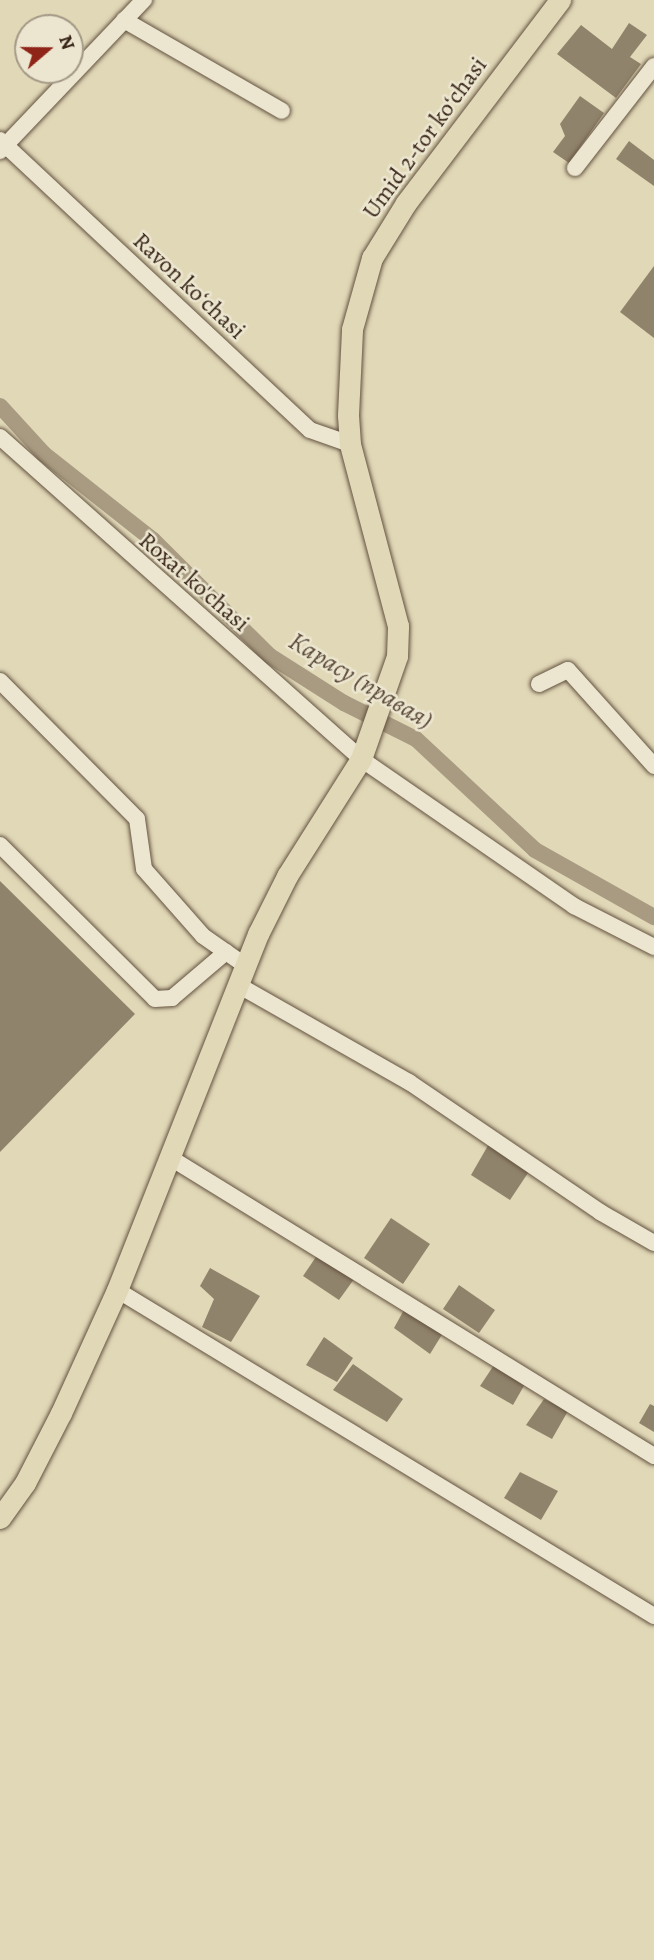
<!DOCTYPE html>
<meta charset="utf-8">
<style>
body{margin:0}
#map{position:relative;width:654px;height:1960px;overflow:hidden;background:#e1d8b7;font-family:Alegreya,serif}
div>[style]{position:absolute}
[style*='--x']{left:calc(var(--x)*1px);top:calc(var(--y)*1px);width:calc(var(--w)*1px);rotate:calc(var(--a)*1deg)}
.canal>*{height:16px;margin:-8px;padding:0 8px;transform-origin:8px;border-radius:8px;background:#a89b81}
.building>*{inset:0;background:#90836b}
.roads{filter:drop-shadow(0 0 2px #635240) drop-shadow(0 0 2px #635240)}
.minor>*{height:16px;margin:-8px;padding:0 8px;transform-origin:8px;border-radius:8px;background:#ece6d0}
.major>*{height:21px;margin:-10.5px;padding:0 10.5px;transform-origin:10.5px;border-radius:10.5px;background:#e1d8b7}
span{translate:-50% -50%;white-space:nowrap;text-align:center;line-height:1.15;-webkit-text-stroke:5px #ece6d0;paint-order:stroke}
.street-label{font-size:24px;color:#392618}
.water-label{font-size:26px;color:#5a4938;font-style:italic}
.north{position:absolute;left:14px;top:14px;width:70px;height:70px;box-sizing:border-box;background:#ece6d0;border:2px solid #a49986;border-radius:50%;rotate:70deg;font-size:19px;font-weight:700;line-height:28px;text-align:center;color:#392618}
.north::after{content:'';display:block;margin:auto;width:24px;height:32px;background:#8f2418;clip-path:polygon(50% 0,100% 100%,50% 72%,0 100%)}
</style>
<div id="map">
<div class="canal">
<i style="--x:0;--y:406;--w:65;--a:47.5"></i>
<i style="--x:44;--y:454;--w:139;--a:38.3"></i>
<i style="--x:153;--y:540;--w:165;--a:44.8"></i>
<i style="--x:270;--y:656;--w:88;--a:32.4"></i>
<i style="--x:344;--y:703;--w:80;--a:26.6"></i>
<i style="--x:416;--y:739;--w:163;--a:43"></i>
<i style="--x:535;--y:850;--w:137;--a:29.4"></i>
</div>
<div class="building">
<i style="clip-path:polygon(629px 23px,647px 35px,630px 57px,641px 64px,616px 98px,557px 54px,581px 25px,612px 49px)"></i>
<i style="clip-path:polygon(580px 96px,604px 113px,569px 163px,553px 152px,565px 136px,560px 124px)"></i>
<i style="clip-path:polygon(629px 141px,654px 160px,654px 186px,616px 159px)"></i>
<i style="clip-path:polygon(654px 266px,654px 338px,620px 312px)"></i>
<i style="clip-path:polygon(0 881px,135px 1014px,0 1152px)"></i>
<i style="clip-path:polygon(490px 1142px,530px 1170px,510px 1200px,471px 1175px)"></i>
<i style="clip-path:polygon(391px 1218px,430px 1244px,403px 1284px,364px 1258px)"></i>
<i style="clip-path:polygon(320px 1251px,357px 1275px,339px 1300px,303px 1276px)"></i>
<i style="clip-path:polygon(210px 1268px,260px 1296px,231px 1342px,202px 1327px,214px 1299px,200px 1286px)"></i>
<i style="clip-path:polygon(459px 1285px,495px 1310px,479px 1333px,443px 1309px)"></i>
<i style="clip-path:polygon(405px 1308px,443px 1333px,430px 1354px,394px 1328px)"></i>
<i style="clip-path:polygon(324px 1337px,353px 1358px,337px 1382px,306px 1365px)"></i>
<i style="clip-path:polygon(353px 1364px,403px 1399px,387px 1422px,333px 1390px)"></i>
<i style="clip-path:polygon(494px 1365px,525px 1384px,513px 1405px,480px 1386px)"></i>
<i style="clip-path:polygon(544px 1399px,568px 1411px,552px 1439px,526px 1425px)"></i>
<i style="clip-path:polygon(650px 1404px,654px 1406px,654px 1432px,639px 1423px)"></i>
<i style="clip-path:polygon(520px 1472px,558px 1491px,541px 1520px,504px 1498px)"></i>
</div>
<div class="roads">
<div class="minor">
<i style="--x:124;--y:20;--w:182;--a:29.9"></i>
<i style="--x:0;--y:140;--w:424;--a:43.1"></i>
<i style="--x:310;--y:430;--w:42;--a:19.3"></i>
<i style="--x:0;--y:151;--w:209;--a:-46.4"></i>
<i style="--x:575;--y:168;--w:129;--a:-52.2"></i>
<i style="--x:0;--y:437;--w:484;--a:41.7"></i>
<i style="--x:361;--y:759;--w:259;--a:34.6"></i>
<i style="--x:574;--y:906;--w:90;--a:27.1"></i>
<i style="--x:0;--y:681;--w:194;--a:45.2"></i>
<i style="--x:137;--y:819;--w:50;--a:82"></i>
<i style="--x:144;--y:869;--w:89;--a:48.6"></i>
<i style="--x:203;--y:936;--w:52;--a:34.9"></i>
<i style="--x:539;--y:684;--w:32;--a:-26"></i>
<i style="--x:568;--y:670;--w:129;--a:48.1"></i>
<i style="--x:0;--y:845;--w:218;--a:44.8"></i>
<i style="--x:155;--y:999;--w:17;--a:-3"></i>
<i style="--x:172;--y:998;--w:71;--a:-40.4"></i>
<i style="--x:238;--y:985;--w:197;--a:29.6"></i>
<i style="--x:409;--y:1082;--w:231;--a:34.2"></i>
<i style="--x:600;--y:1212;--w:62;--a:29.9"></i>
<i style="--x:169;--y:1157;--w:570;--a:31.65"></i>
<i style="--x:117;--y:1290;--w:628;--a:31.26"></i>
</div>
<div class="major">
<i style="--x:0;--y:1518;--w:43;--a:-54.5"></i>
<i style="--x:25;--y:1483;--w:79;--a:-62.8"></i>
<i style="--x:61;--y:1413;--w:135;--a:-65.5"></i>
<i style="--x:117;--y:1290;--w:383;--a:-68.4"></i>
<i style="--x:258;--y:934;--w:65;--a:-63.4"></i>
<i style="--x:287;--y:876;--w:138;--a:-57.7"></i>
<i style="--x:361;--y:759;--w:109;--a:-70.7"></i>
<i style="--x:397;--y:656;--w:30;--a:-88"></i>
<i style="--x:398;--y:626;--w:188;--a:-104.8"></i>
<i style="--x:350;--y:444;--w:29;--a:-94"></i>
<i style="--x:348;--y:415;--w:86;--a:-87.3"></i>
<i style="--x:352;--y:329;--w:74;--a:-74.3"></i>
<i style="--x:372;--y:258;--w:65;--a:-58.3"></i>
<i style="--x:406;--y:203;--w:255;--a:-52.8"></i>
</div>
</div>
<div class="street-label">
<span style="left:425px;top:138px;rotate:-54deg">Umid 2-tor koʻchasi</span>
<span style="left:189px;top:286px;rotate:43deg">Ravon koʻchasi</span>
<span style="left:194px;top:582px;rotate:41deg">Roxat ko'chasi</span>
</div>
<div class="water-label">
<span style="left:361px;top:681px;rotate:31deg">Карасу (правая)</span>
</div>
<div class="north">N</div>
</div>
